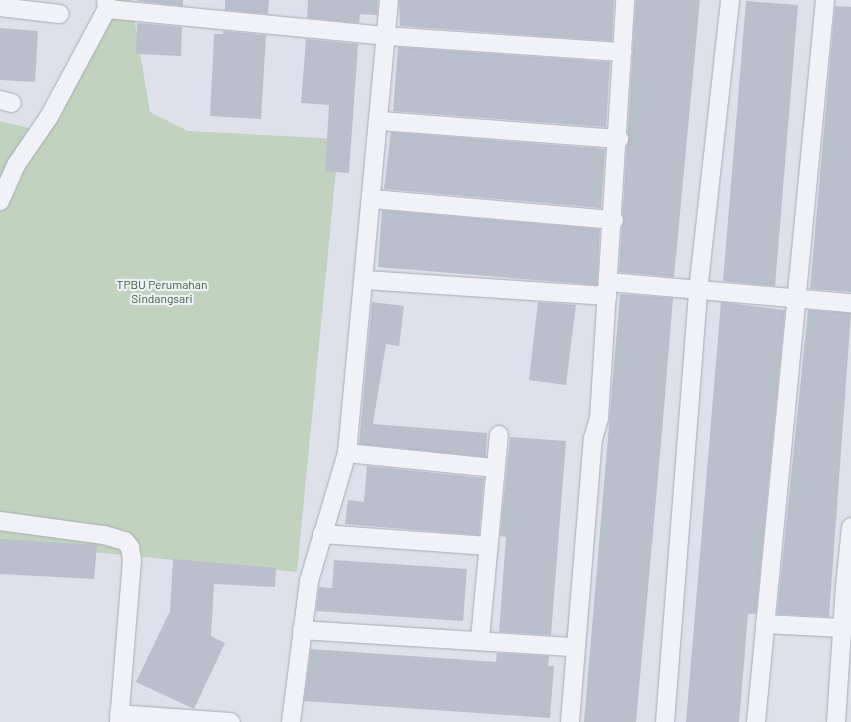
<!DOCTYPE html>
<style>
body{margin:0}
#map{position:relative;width:851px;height:722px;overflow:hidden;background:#dee1e9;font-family:Barlow,sans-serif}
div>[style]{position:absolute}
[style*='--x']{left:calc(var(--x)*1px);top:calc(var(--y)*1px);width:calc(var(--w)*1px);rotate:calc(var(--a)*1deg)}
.green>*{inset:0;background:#c1d3be}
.building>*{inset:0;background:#babfcc}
.roads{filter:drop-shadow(0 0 1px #a7abb7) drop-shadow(0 0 1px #a7abb7)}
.street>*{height:18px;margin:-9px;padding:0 9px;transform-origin:9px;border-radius:9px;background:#f1f2f7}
span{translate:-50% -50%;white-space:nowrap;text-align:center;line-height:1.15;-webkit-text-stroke:4.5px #edf0f6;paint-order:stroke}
.park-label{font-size:12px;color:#365d32}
</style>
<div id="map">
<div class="green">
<i style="clip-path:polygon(106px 0,131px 0,150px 112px,188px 131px,339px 139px,297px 572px,0 543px,0 121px,33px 129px)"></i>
</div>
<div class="building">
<i style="clip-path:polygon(137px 0,183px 0,183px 6px,137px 1px)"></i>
<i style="clip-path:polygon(225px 0,269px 0,268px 14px,225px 10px)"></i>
<i style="clip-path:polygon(308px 0,378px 0,377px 15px,360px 14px,359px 23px,307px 18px)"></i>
<i style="clip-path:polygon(399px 0,614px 0,612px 41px,400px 26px)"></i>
<i style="clip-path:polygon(636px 0,700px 0,674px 277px,619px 272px)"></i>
<i style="clip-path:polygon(746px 1px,798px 5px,775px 286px,723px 281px)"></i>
<i style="clip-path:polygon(835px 6px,851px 7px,851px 292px,810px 289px)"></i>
<i style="clip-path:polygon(137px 23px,182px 27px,181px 56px,136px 54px)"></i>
<i style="clip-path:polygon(0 28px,38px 31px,35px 82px,0 80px)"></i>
<i style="clip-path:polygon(223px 31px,266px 35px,261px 119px,210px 116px,214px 34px,223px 34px)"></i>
<i style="clip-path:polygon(306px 39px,358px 44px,349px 173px,325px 171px,329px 105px,301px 103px)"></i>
<i style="clip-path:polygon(398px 47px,610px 62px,606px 127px,393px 111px)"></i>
<i style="clip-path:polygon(391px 132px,605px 149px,601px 208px,384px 189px)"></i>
<i style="clip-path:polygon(382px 210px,600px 229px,597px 285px,378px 267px)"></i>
<i style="clip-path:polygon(620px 294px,673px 298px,662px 432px,636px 722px,584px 722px)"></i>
<i style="clip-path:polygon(372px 302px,404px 306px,399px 346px,386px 344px,373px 424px,487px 433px,486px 457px,359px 444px)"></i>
<i style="clip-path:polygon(538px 302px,576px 305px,566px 385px,529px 380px)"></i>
<i style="clip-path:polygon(721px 302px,785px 310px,756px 614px,748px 614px,739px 722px,686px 722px)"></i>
<i style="clip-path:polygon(808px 310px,851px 313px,829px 617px,777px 614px)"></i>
<i style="clip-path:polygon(510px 437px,566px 441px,551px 635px,499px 632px,506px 537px,500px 536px)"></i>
<i style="clip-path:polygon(367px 466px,484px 478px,479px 535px,345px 524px,348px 500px,364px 502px)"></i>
<i style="clip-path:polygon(0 539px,97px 545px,94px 579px,0 574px)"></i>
<i style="clip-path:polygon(173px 559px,276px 568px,275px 587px,214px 584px,211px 636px,225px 643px,194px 709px,136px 682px,170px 611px)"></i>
<i style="clip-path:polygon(334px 560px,467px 569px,463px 621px,316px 611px,319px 587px,332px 588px)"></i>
<i style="clip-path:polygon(311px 649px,496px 662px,497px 653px,549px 656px,548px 666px,554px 666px,550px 718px,304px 701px)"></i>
</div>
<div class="roads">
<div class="street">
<i style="--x:0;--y:7;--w:60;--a:6.7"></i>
<i style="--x:107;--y:9;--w:280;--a:5.5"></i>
<i style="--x:386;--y:36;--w:237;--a:3.9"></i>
<i style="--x:0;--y:100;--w:12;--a:14"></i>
<i style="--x:380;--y:121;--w:240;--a:4.3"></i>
<i style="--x:373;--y:199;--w:242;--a:5"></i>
<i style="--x:0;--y:201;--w:39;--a:-66"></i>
<i style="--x:16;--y:165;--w:58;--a:-55.5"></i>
<i style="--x:49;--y:117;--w:123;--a:-61.8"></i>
<i style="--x:107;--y:9;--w:9;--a:-96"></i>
<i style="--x:365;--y:280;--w:243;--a:3.8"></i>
<i style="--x:609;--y:282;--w:243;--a:5"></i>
<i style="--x:347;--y:453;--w:148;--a:5.8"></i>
<i style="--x:0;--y:521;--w:105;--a:7.7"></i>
<i style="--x:104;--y:535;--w:22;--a:16"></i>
<i style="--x:125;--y:541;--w:8;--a:50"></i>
<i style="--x:130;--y:547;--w:13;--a:81"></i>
<i style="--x:132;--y:560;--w:163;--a:94.6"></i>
<i style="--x:322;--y:534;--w:167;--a:4.1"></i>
<i style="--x:845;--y:587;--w:60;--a:-84.3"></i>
<i style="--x:765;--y:624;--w:77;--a:3"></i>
<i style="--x:302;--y:630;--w:272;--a:3.6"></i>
<i style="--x:480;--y:639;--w:205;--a:-84.7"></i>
<i style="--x:119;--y:714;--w:112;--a:4.1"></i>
<i style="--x:291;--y:722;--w:142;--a:-82.7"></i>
<i style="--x:309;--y:581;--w:134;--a:-73.5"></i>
<i style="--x:347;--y:453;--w:455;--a:-84.7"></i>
<i style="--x:570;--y:722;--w:284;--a:-85.4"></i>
<i style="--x:593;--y:439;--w:22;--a:-74"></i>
<i style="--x:599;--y:418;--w:419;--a:-86.4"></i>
<i style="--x:665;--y:722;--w:432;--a:-85.6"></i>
<i style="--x:698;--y:291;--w:293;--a:-83.7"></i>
<i style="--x:756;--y:722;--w:725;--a:-84.54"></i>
<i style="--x:836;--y:722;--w:135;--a:-86.2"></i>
<i style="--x:845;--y:587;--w:6;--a:0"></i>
</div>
</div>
<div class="park-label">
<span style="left:162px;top:292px">TPBU Perumahan<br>Sindangsari</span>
</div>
</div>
